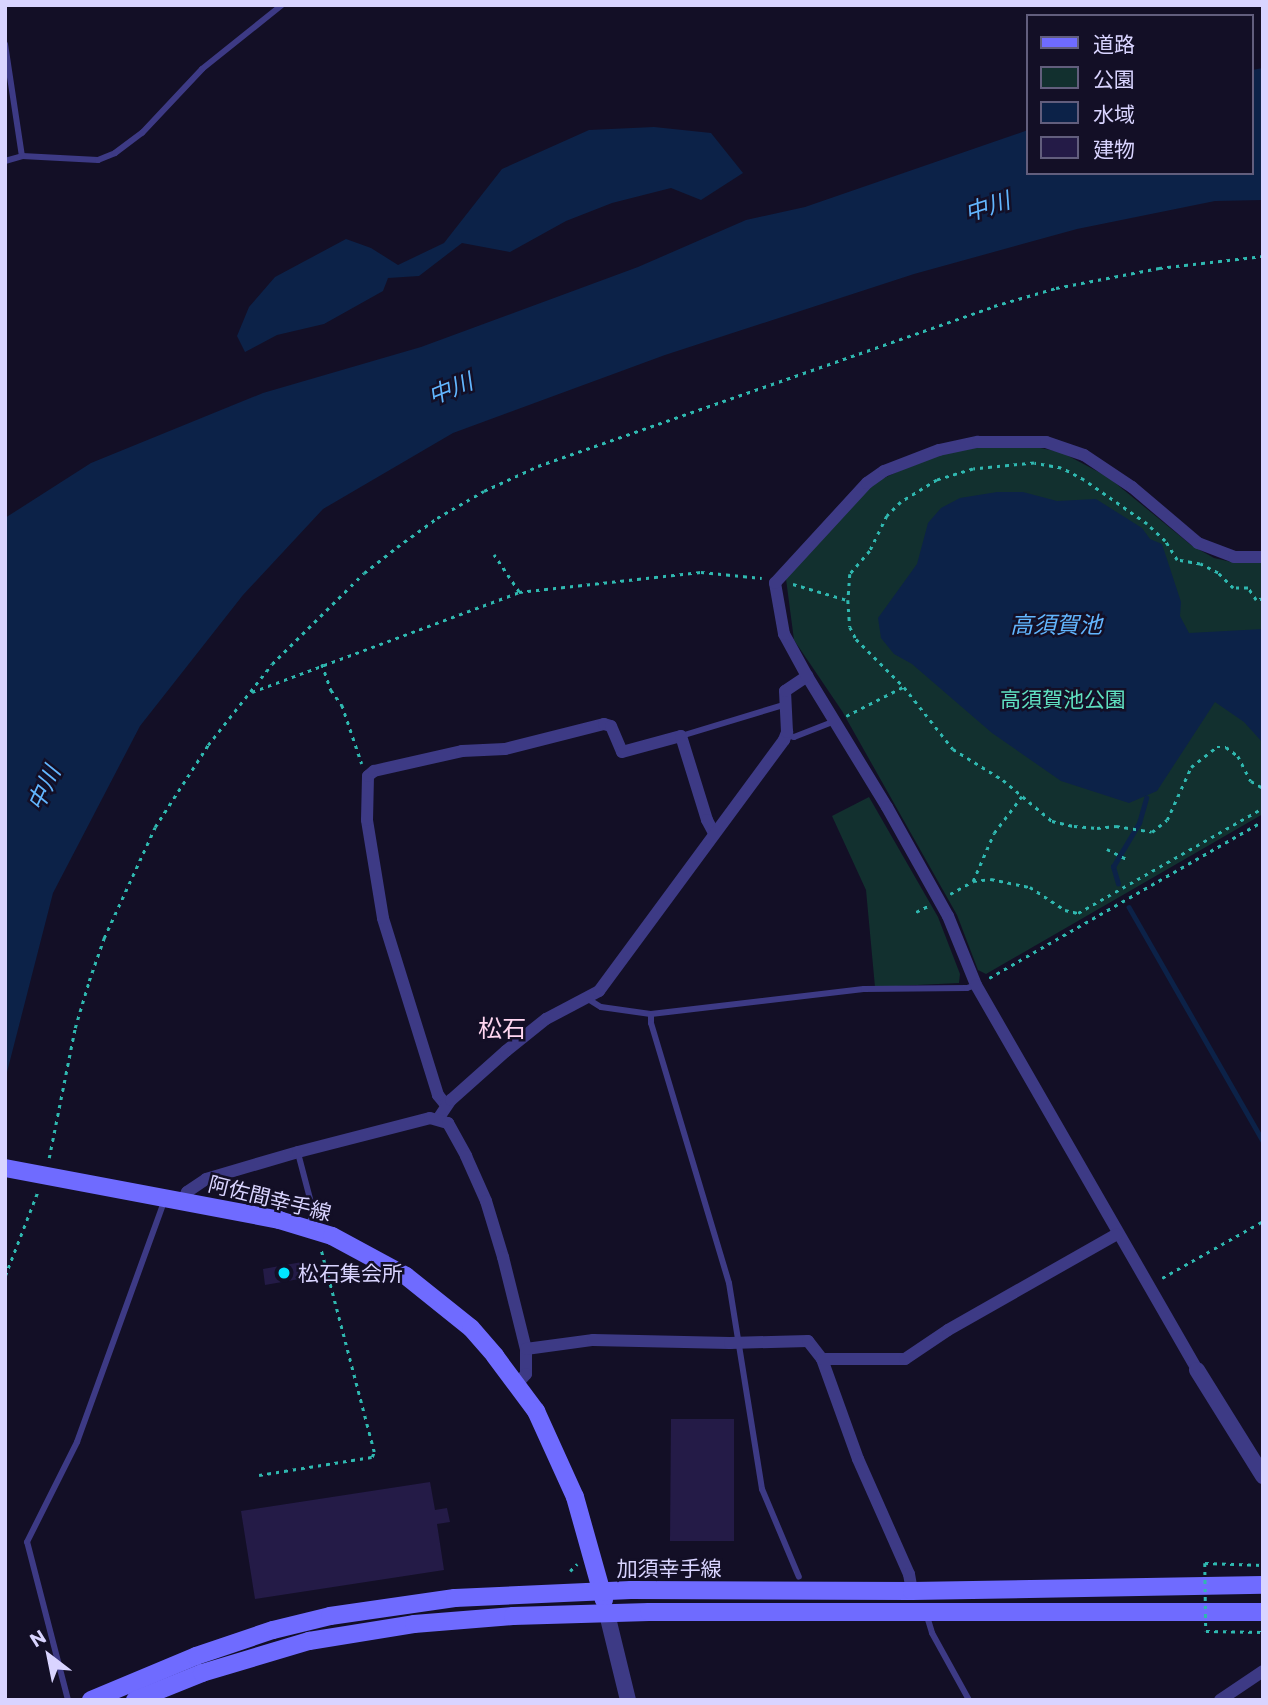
<!DOCTYPE html>
<meta charset="utf-8">
<style>
body{margin:0}
#map{position:relative;width:1268px;height:1705px;overflow:hidden;background:#130f26;font-family:Commissioner,"Noto Sans JP",sans-serif}
div>[style]{position:absolute}
[style*='--x']{left:calc(var(--x)*1px);top:calc(var(--y)*1px);width:calc(var(--w)*1px);rotate:calc(var(--a)*1deg)}
.green>*{inset:0;background:#12302f}
.water>*{inset:0;background:#0c2248}
.stream>*{height:4.5px;margin:-2.25px;padding:0 2.25px;transform-origin:2.25px;border-radius:2.25px;background:#0c2248}
.building>*{inset:0;background:#241b47}
.path>*{height:2.5px;margin-top:-1.25px;transform-origin:0;background:repeating-linear-gradient(90deg,#2fb8b0 0 3.5px,transparent 0 8.5px)}
.service>*{height:6px;margin:-3px;padding:0 3px;transform-origin:3px;border-radius:3px;background:#3d3a85}
.minor>*{height:12px;margin:-6px;padding:0 6px;transform-origin:6px;border-radius:6px;background:#3d3a85}
.tertiary>*{height:16px;margin:-8px;padding:0 8px;transform-origin:8px;border-radius:8px;background:#3d3a85}
.secondary>*{height:18px;margin:-9px;padding:0 9px;transform-origin:9px;border-radius:9px;background:#6f6bff}
.path-bridge>*{height:2.5px;margin-top:-1.25px;transform-origin:0;background:repeating-linear-gradient(90deg,#2fb8b0 0 3.5px,transparent 0 8.5px)}
.dots>*{width:19px;height:19px;translate:-50% -50%;box-sizing:border-box;border:4px solid #130f26;border-radius:50%}
span{translate:-50% -50%;white-space:nowrap;text-align:center;line-height:1.15;-webkit-text-stroke:5px #130f26;paint-order:stroke}
.park-label{font-size:21px;color:#5fe0c0}
.street-label{font-size:21px;color:#d9d4ff}
.poi-label{font-size:21px;color:#d9d4ff}
.left{translate:0 -50%;text-align:left}
.water-label{font-size:23px;color:#62b6ff;font-style:italic}
.quarter-label{font-size:24px;color:#ffd6f0}
.frame{position:absolute;inset:0;border:7px solid #d9d4ff;pointer-events:none}
.legend{position:absolute;left:1026px;top:14px;width:228px;height:161px;box-sizing:border-box;background:#130f26;border:2px solid #625e7d;margin:0;padding:9px 12px;list-style:none;font-size:21px;color:#d9d4ff}
.legend li{display:flex;align-items:center;gap:14px;height:35px}
.legend b{width:35px;border:2px solid #625e7d}
.north{position:absolute;left:14px;top:1621px;width:70px;height:70px;-webkit-text-stroke:5px #130f26;paint-order:stroke;rotate:328deg;font-size:19px;font-weight:700;line-height:28px;text-align:center;color:#d9d4ff}
.north::after{content:'';display:block;margin:auto;width:24px;height:32px;background:#d9d4ff;clip-path:polygon(50% 0,100% 100%,50% 72%,0 100%)}
</style>
<div id="map">
<div class="green">
<i style="clip-path:polygon(1035px 447px,1061px 452px,1108px 477px,1191px 545px,1214px 558px,1236px 563px,1263px 562px,1263px 814px,986px 974px,978px 970px,957px 915px,842px 711px,794px 640px,786px 579px,867px 490px,882px 479px,916px 463px,964px 448px)"></i>
<i style="clip-path:polygon(869px 797px,938px 917px,960px 974px,959px 983px,875px 987px,866px 890px,832px 816px)"></i>
</div>
<div class="water">
<i style="clip-path:polygon(1263px 68px,1263px 200px,1215px 201px,1077px 229px,914px 274px,665px 355px,453px 433px,323px 509px,243px 595px,140px 726px,53px 893px,5px 1080px,5px 518px,91px 463px,263px 393px,421px 347px,638px 267px,746px 220px,805px 207px,1028px 130px,1028px 173px,1252px 173px,1252px 70px)"></i>
<i style="clip-path:polygon(654px 127px,711px 133px,743px 173px,701px 200px,671px 188px,612px 203px,566px 221px,510px 252px,462px 243px,419px 276px,388px 278px,383px 291px,324px 324px,277px 335px,245px 352px,237px 336px,249px 307px,275px 277px,346px 239px,371px 248px,398px 265px,444px 243px,502px 169px,589px 130px)"></i>
<i style="clip-path:polygon(997px 492px,1023px 492px,1057px 501px,1096px 499px,1142px 528px,1150px 539px,1162px 544px,1181px 602px,1180px 616px,1189px 633px,1263px 629px,1263px 743px,1244px 722px,1215px 702px,1157px 791px,1129px 803px,1061px 781px,992px 733px,912px 664px,894px 654px,881px 638px,878px 618px,917px 564px,928px 523px,941px 508px,960px 498px)"></i>
</div>
<div class="stream">
<i style="--x:1118;--y:884;--w:18;--a:-106"></i>
<i style="--x:1113;--y:867;--w:51;--a:-59.4"></i>
<i style="--x:1139;--y:823;--w:26;--a:-74"></i>
<i style="--x:1129;--y:907;--w:270;--a:60.2"></i>
</div>
<div class="building">
<i style="clip-path:polygon(302px 1262px,305px 1278px,265px 1285px,263px 1269px)"></i>
<i style="clip-path:polygon(671px 1419px,734px 1419px,734px 1541px,670px 1541px)"></i>
<i style="clip-path:polygon(430px 1482px,435px 1510px,447px 1508px,450px 1522px,437px 1524px,444px 1570px,255px 1599px,241px 1511px)"></i>
</div>
<div class="path">
<i style="--x:793;--y:584;--w:56;--a:16.5"></i>
<i style="--x:519;--y:592;--w:183;--a:-6.3"></i>
<i style="--x:701;--y:572;--w:61;--a:5.6"></i>
<i style="--x:1263;--y:599;--w:7;--a:172"></i>
<i style="--x:1256;--y:600;--w:14;--a:-124"></i>
<i style="--x:1248;--y:588;--w:15;--a:180"></i>
<i style="--x:1233;--y:588;--w:21;--a:-135"></i>
<i style="--x:1218;--y:573;--w:20;--a:-153"></i>
<i style="--x:1200;--y:564;--w:23;--a:-170"></i>
<i style="--x:1177;--y:560;--w:22;--a:-122"></i>
<i style="--x:1165;--y:541;--w:25;--a:-137"></i>
<i style="--x:1147;--y:524;--w:77;--a:-145.1"></i>
<i style="--x:1084;--y:480;--w:26;--a:-152"></i>
<i style="--x:1061;--y:468;--w:27;--a:-170"></i>
<i style="--x:1034;--y:463;--w:61;--a:174.4"></i>
<i style="--x:973;--y:469;--w:38;--a:163"></i>
<i style="--x:937;--y:480;--w:42;--a:148.6"></i>
<i style="--x:901;--y:502;--w:20;--a:135"></i>
<i style="--x:887;--y:516;--w:39;--a:116"></i>
<i style="--x:870;--y:551;--w:30;--a:131"></i>
<i style="--x:850;--y:574;--w:26;--a:94"></i>
<i style="--x:848;--y:600;--w:27;--a:86"></i>
<i style="--x:850;--y:627;--w:13;--a:63"></i>
<i style="--x:856;--y:639;--w:68;--a:45"></i>
<i style="--x:904;--y:687;--w:79;--a:51.7"></i>
<i style="--x:953;--y:749;--w:59;--a:31.8"></i>
<i style="--x:1003;--y:780;--w:64;--a:39.9"></i>
<i style="--x:1052;--y:821;--w:23;--a:13"></i>
<i style="--x:1074;--y:826;--w:23;--a:5"></i>
<i style="--x:1097;--y:828;--w:19;--a:-6"></i>
<i style="--x:1116;--y:826;--w:36;--a:9"></i>
<i style="--x:1152;--y:832;--w:19;--a:-39"></i>
<i style="--x:1167;--y:820;--w:58;--a:-65.6"></i>
<i style="--x:1191;--y:767;--w:33;--a:-38"></i>
<i style="--x:1217;--y:747;--w:9;--a:0"></i>
<i style="--x:1226;--y:747;--w:15;--a:37"></i>
<i style="--x:1238;--y:756;--w:28;--a:63"></i>
<i style="--x:1251;--y:781;--w:14;--a:30"></i>
<i style="--x:322;--y:664;--w:28;--a:71"></i>
<i style="--x:331;--y:690;--w:19;--a:54"></i>
<i style="--x:342;--y:705;--w:62;--a:71.3"></i>
<i style="--x:252;--y:692;--w:285;--a:-20.5"></i>
<i style="--x:519;--y:592;--w:45;--a:-124"></i>
<i style="--x:846;--y:716;--w:64;--a:-27"></i>
<i style="--x:1107;--y:849;--w:25;--a:27"></i>
<i style="--x:973;--y:881;--w:18;--a:-6"></i>
<i style="--x:991;--y:879;--w:40;--a:12"></i>
<i style="--x:1030;--y:887;--w:42;--a:33.3"></i>
<i style="--x:1065;--y:910;--w:13;--a:13"></i>
<i style="--x:1078;--y:913;--w:213;--a:-29.6"></i>
<i style="--x:950;--y:894;--w:26;--a:-29"></i>
<i style="--x:973;--y:881;--w:52;--a:-66.4"></i>
<i style="--x:994;--y:833;--w:46;--a:-52.9"></i>
<i style="--x:916;--y:912;--w:13;--a:-27"></i>
<i style="--x:989;--y:978;--w:316;--a:-29.8"></i>
<i style="--x:49;--y:1158;--w:133;--a:-78.7"></i>
<i style="--x:75;--y:1028;--w:49;--a:-73.4"></i>
<i style="--x:89;--y:981;--w:46;--a:-70.8"></i>
<i style="--x:104;--y:938;--w:122;--a:-65.3"></i>
<i style="--x:155;--y:827;--w:98;--a:-57.1"></i>
<i style="--x:208;--y:745;--w:103;--a:-51.7"></i>
<i style="--x:272;--y:664;--w:129;--a:-44.7"></i>
<i style="--x:364;--y:573;--w:42;--a:-38.2"></i>
<i style="--x:397;--y:547;--w:49;--a:-35.9"></i>
<i style="--x:437;--y:518;--w:54;--a:-29.9"></i>
<i style="--x:484;--y:491;--w:60;--a:-24.8"></i>
<i style="--x:538;--y:466;--w:483;--a:-19.3"></i>
<i style="--x:994;--y:306;--w:65;--a:-16.2"></i>
<i style="--x:1056;--y:288;--w:105;--a:-11"></i>
<i style="--x:1159;--y:268;--w:105;--a:-6.6"></i>
<i style="--x:5;--y:1276;--w:91;--a:-68.8"></i>
<i style="--x:1162;--y:1278;--w:116;--a:-29.4"></i>
<i style="--x:259;--y:1475;--w:114;--a:-9.1"></i>
<i style="--x:372;--y:1457;--w:5;--a:-68"></i>
<i style="--x:374;--y:1452;--w:209;--a:-104.7"></i>
<i style="--x:1205;--y:1563;--w:58;--a:2"></i>
<i style="--x:570;--y:1571;--w:10;--a:-45"></i>
<i style="--x:1206;--y:1631;--w:57;--a:1"></i>
</div>
<div class="service">
<i style="--x:5;--y:44;--w:113;--a:81.4"></i>
<i style="--x:5;--y:161;--w:18;--a:-16"></i>
<i style="--x:22;--y:156;--w:76;--a:3"></i>
<i style="--x:98;--y:160;--w:18;--a:-22"></i>
<i style="--x:115;--y:153;--w:34;--a:-37"></i>
<i style="--x:142;--y:133;--w:88;--a:-46.8"></i>
<i style="--x:202;--y:69;--w:102;--a:-38.7"></i>
<i style="--x:786;--y:735;--w:8;--a:14"></i>
<i style="--x:794;--y:737;--w:44;--a:-21.3"></i>
<i style="--x:681;--y:736;--w:110;--a:-16.9"></i>
<i style="--x:588;--y:999;--w:15;--a:32"></i>
<i style="--x:601;--y:1007;--w:50;--a:8"></i>
<i style="--x:651;--y:1014;--w:214;--a:-6.7"></i>
<i style="--x:864;--y:989;--w:103;--a:-0.6"></i>
<i style="--x:967;--y:988;--w:9;--a:-18"></i>
<i style="--x:651;--y:1014;--w:9;--a:90"></i>
<i style="--x:651;--y:1023;--w:271;--a:73.3"></i>
<i style="--x:729;--y:1283;--w:209;--a:80.9"></i>
<i style="--x:762;--y:1489;--w:95;--a:67.2"></i>
<i style="--x:298;--y:1153;--w:59;--a:75.3"></i>
<i style="--x:313;--y:1210;--w:17;--a:103"></i>
<i style="--x:926;--y:1613;--w:21;--a:73"></i>
<i style="--x:932;--y:1633;--w:77;--a:61.1"></i>
<i style="--x:68;--y:1700;--w:163;--a:-104.5"></i>
<i style="--x:27;--y:1542;--w:112;--a:-63.4"></i>
<i style="--x:77;--y:1442;--w:258;--a:-70.1"></i>
</div>
<div class="minor">
<i style="--x:807;--y:676;--w:153;--a:58.6"></i>
<i style="--x:887;--y:807;--w:125;--a:60.8"></i>
<i style="--x:948;--y:916;--w:74;--a:67.9"></i>
<i style="--x:976;--y:985;--w:444;--a:60.1"></i>
<i style="--x:446;--y:1105;--w:13;--a:-129"></i>
<i style="--x:438;--y:1095;--w:185;--a:-107.3"></i>
<i style="--x:383;--y:918;--w:99;--a:-99.3"></i>
<i style="--x:367;--y:820;--w:44;--a:-88.7"></i>
<i style="--x:368;--y:776;--w:8;--a:-40"></i>
<i style="--x:374;--y:771;--w:90;--a:-12.8"></i>
<i style="--x:462;--y:751;--w:43;--a:-2.7"></i>
<i style="--x:505;--y:749;--w:102;--a:-14.2"></i>
<i style="--x:604;--y:724;--w:7;--a:16"></i>
<i style="--x:611;--y:726;--w:28;--a:67"></i>
<i style="--x:622;--y:752;--w:61;--a:-15.2"></i>
<i style="--x:681;--y:736;--w:88;--a:72.8"></i>
<i style="--x:707;--y:820;--w:15;--a:62"></i>
<i style="--x:438;--y:1119;--w:23;--a:-56"></i>
<i style="--x:451;--y:1100;--w:74;--a:-41.7"></i>
<i style="--x:506;--y:1051;--w:51;--a:-38.7"></i>
<i style="--x:546;--y:1019;--w:60;--a:-27.8"></i>
<i style="--x:599;--y:991;--w:312;--a:-53.6"></i>
<i style="--x:784;--y:740;--w:9;--a:-69"></i>
<i style="--x:787;--y:732;--w:41;--a:-92.8"></i>
<i style="--x:785;--y:691;--w:27;--a:-34"></i>
<i style="--x:807;--y:676;--w:48;--a:-118.7"></i>
<i style="--x:784;--y:634;--w:52;--a:-100"></i>
<i style="--x:775;--y:583;--w:136;--a:-47.4"></i>
<i style="--x:867;--y:483;--w:21;--a:-35"></i>
<i style="--x:884;--y:471;--w:59;--a:-20.9"></i>
<i style="--x:939;--y:450;--w:40;--a:-12"></i>
<i style="--x:978;--y:442;--w:68;--a:0"></i>
<i style="--x:1046;--y:442;--w:40;--a:18.9"></i>
<i style="--x:1084;--y:455;--w:58;--a:33.7"></i>
<i style="--x:1132;--y:487;--w:87;--a:40.3"></i>
<i style="--x:1198;--y:543;--w:39;--a:21"></i>
<i style="--x:1234;--y:557;--w:29;--a:0"></i>
<i style="--x:183;--y:1200;--w:9;--a:-63"></i>
<i style="--x:187;--y:1192;--w:23;--a:-34"></i>
<i style="--x:206;--y:1179;--w:96;--a:-16.4"></i>
<i style="--x:298;--y:1152;--w:136;--a:-14.4"></i>
<i style="--x:430;--y:1118;--w:19;--a:16"></i>
<i style="--x:448;--y:1123;--w:38;--a:61"></i>
<i style="--x:466;--y:1156;--w:49;--a:66"></i>
<i style="--x:486;--y:1201;--w:59;--a:73.1"></i>
<i style="--x:503;--y:1257;--w:95;--a:76"></i>
<i style="--x:526;--y:1349;--w:25;--a:90"></i>
<i style="--x:526;--y:1374;--w:13;--a:132"></i>
<i style="--x:526;--y:1349;--w:68;--a:-7.7"></i>
<i style="--x:593;--y:1340;--w:137;--a:1.3"></i>
<i style="--x:730;--y:1343;--w:78;--a:-1.5"></i>
<i style="--x:808;--y:1341;--w:23;--a:52"></i>
<i style="--x:822;--y:1359;--w:106;--a:70.2"></i>
<i style="--x:858;--y:1459;--w:126;--a:66.1"></i>
<i style="--x:909;--y:1574;--w:17;--a:80"></i>
<i style="--x:822;--y:1359;--w:83;--a:0"></i>
<i style="--x:905;--y:1359;--w:52;--a:-34"></i>
<i style="--x:948;--y:1330;--w:194;--a:-29.6"></i>
<i style="--x:1220;--y:1700;--w:52;--a:-34"></i>
</div>
<div class="tertiary">
<i style="--x:1197;--y:1370;--w:125;--a:58.1"></i>
<i style="--x:607;--y:1614;--w:89;--a:76.3"></i>
</div>
<div class="secondary">
<i style="--x:5;--y:1168;--w:279;--a:10.7"></i>
<i style="--x:279;--y:1220;--w:55;--a:16.8"></i>
<i style="--x:332;--y:1236;--w:84;--a:28.4"></i>
<i style="--x:406;--y:1276;--w:83;--a:38.7"></i>
<i style="--x:471;--y:1328;--w:37;--a:49"></i>
<i style="--x:495;--y:1356;--w:69;--a:53.3"></i>
<i style="--x:536;--y:1411;--w:94;--a:65.6"></i>
<i style="--x:575;--y:1497;--w:107;--a:74.3"></i>
<i style="--x:91;--y:1700;--w:114;--a:-22.7"></i>
<i style="--x:196;--y:1656;--w:81;--a:-18.7"></i>
<i style="--x:273;--y:1630;--w:59;--a:-13.8"></i>
<i style="--x:330;--y:1616;--w:126;--a:-8.2"></i>
<i style="--x:455;--y:1598;--w:176;--a:-2.6"></i>
<i style="--x:631;--y:1590;--w:281;--a:0.2"></i>
<i style="--x:912;--y:1591;--w:351;--a:-1"></i>
<i style="--x:135;--y:1700;--w:72;--a:-21.9"></i>
<i style="--x:202;--y:1673;--w:112;--a:-16.7"></i>
<i style="--x:309;--y:1641;--w:106;--a:-9.2"></i>
<i style="--x:414;--y:1624;--w:99;--a:-4.6"></i>
<i style="--x:513;--y:1616;--w:136;--a:-1.7"></i>
<i style="--x:649;--y:1612;--w:614;--a:0"></i>
</div>
<div class="path-bridge">
<i style="--x:1205;--y:1563;--w:68;--a:89.2"></i>
</div>
<div class="dots">
<i style="left:284px;top:1273px;background:#00e5ff"></i>
</div>
<div class="park-label">
<span style="left:1063px;top:699px">高須賀池公園</span>
</div>
<div class="street-label">
<span style="left:270px;top:1198px;rotate:14deg">阿佐間幸手線</span>
<span style="left:669px;top:1568px">加須幸手線</span>
</div>
<div class="poi-label">
<span class="left" style="left:298px;top:1273px">松石集会所</span>
</div>
<div class="water-label">
<span style="left:987px;top:206px;rotate:-18deg">中川</span>
<span style="left:450px;top:388px;rotate:-22deg">中川</span>
<span style="left:1056px;top:624px">高須賀池</span>
<span style="left:43px;top:788px;rotate:-65deg">中川</span>
</div>
<div class="quarter-label">
<span style="left:502px;top:1028px">松石</span>
</div>
<div class="frame"></div>
<ul class="legend">
<li><b style="height:9px;background:#6f6bff"></b>道路</li>
<li><b style="height:19px;background:#12302f"></b>公園</li>
<li><b style="height:19px;background:#0c2248"></b>水域</li>
<li><b style="height:19px;background:#241b47"></b>建物</li>
</ul>
<div class="north">N</div>
</div>
